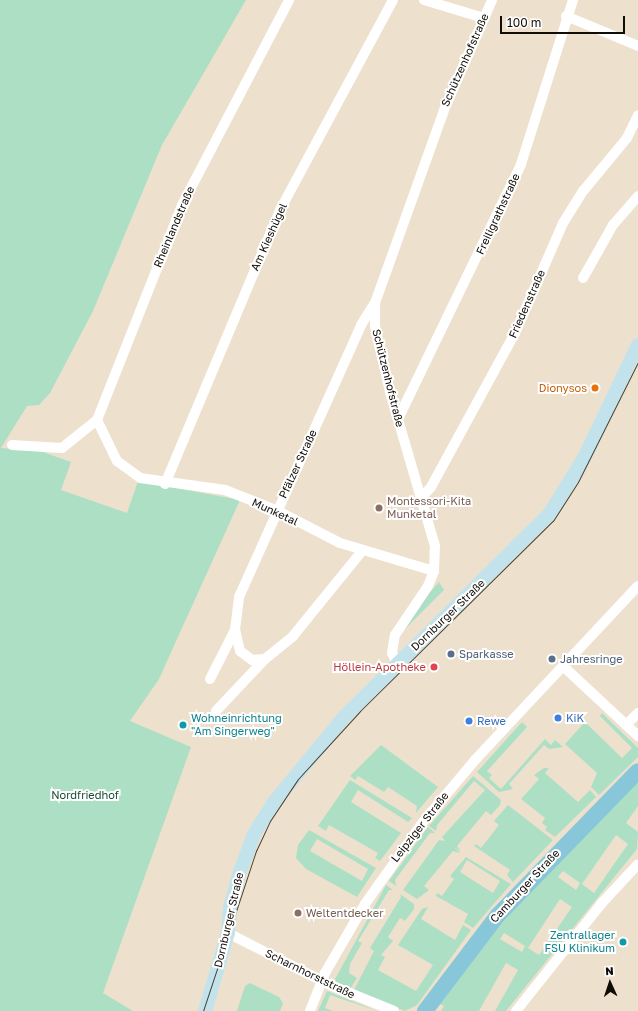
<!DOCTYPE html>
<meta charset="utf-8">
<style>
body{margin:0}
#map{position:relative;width:638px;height:1011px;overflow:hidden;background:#ede1cd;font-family:"Golos Text",sans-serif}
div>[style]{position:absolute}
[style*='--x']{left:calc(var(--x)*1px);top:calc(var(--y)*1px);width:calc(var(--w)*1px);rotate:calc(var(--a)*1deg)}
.green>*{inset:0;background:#addfc5}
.street>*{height:10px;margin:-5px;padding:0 5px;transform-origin:5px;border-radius:5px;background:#fff}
.secondary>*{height:14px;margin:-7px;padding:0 7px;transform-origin:7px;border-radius:7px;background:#c3e3ec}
.primary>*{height:16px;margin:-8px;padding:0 8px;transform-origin:8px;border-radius:8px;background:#87c7d9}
.tram>*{height:1px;margin:-0.5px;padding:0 0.5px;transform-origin:0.5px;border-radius:0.5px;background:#464036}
.dots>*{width:11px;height:11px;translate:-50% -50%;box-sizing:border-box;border:2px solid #fff;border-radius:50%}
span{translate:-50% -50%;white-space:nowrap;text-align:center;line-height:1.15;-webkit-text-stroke:4px #fff;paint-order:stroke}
.street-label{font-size:11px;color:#100c06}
.food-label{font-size:11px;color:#c56008}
.right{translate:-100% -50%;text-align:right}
.education-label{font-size:11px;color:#785e54}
.left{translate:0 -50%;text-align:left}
.service-label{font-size:11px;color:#4e5e75}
.health-label{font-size:11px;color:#be3a42}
.shop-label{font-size:11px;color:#366cbe}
.culture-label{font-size:11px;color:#0d838f}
.park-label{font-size:11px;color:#174b35}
.north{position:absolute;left:590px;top:963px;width:40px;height:40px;-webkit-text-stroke:3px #fff;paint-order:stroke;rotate:357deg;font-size:11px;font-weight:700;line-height:16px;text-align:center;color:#100c06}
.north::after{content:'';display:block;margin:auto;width:14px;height:18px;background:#100c06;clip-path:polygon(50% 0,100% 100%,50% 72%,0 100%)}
.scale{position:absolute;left:500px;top:16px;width:125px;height:18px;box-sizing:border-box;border:2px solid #100c06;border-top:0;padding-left:5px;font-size:12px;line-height:14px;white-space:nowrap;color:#100c06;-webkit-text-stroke:3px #fff;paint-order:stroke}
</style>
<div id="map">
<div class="green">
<i style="clip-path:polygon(0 0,246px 0,162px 145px,93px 311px,50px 393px,39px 405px,27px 406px,1px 448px,40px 451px,71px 462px,61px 490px,127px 513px,138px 481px,240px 500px,159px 679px,130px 721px,191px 747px,103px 993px,133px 1011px,0 1011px)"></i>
<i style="clip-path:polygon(439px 582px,444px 590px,400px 634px,429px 593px)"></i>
<i style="clip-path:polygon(602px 713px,638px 748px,638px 757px,599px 795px,591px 787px,597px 773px,565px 744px,585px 722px,622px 758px,632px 748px,600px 716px)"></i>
<i style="clip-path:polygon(522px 722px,527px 727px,487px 771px,492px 775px,489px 778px,501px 789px,545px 739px,551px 745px,555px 740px,563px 747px,549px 749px,544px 745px,509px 784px,513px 789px,499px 792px,477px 772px)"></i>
<i style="clip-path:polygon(381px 745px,438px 787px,416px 813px,417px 806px,388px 787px,384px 792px,358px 776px,355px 780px,350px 776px)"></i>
<i style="clip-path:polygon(544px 768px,549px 768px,545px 773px,578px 802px,590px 790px,596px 797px,555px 837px,545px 830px,547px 827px,542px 823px,545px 818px,521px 799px,539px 779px,534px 775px)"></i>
<i style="clip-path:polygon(473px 776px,501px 800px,500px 805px,491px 815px,486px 811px,457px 846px,461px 852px,454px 847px,460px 853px,453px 851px,424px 886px,429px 890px,417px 899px,403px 890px,439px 840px,445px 841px,442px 837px,485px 790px,474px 781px,437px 825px,436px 831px,429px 826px)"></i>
<i style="clip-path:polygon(350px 780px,412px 818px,408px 822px,358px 790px,351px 802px,401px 833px,380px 861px,375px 858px,378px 853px,329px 825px,326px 831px,318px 826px)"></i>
<i style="clip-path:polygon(evenodd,638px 780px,638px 806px,626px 823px,638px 832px,637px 849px,506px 1011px,495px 1011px,518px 970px,506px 963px,479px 1011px,441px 1011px,444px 1006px,440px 1004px,517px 901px,638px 780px,616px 835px,628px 844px,594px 893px,582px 884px,616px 835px,638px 780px,563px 871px,580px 883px,576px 890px,558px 877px,563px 871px,638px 780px,560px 899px,572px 907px,539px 955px,528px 948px,560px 899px,638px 780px,504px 933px,525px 946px,522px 952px,500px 939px,504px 933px)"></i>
<i style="clip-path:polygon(508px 805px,553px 840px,513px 882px,507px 875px,510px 870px,474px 846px,476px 844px,481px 848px,499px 825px,494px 821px)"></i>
<i style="clip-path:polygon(428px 827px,435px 833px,430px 833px,395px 880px,396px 886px,389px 881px)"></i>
<i style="clip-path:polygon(evenodd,309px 830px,376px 868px,357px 897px,306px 869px,296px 858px,298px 845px,309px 830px,317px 839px,368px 869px,362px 881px,310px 851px,317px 839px)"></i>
<i style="clip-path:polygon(evenodd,466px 857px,511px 884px,473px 928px,464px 922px,468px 914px,436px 896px,437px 893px,442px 896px,454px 879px,450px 876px,466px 857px,467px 860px,500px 881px,493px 893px,460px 872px,467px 860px)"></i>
<i style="clip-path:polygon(386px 885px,393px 890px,389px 890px,358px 941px,362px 943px,350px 964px,349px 973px,357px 978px,350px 989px,334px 981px)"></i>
<i style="clip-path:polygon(400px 894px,414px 904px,414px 909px,405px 921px,400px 918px,388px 937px,393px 941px,381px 955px,385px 957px,378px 970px,416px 991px,433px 965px,398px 945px,422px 909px,428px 907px,421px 919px,455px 940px,463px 925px,471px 930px,417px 1005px,405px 1011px,354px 990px,374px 951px,370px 948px,401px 897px)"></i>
<i style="clip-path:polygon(250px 983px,279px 997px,283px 1003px,280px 1011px,237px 1011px,245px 986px)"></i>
<i style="clip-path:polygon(327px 991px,377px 1011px,330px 995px,325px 1008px,333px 1011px,318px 1011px)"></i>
</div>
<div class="street">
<i style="--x:424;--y:0;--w:63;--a:16.7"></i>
<i style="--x:566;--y:16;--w:78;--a:22.6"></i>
<i style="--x:583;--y:278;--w:61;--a:-60.5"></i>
<i style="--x:613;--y:225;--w:38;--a:-49"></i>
<i style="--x:398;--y:419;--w:283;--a:-64.2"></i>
<i style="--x:521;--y:164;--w:172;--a:-72.4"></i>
<i style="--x:97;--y:420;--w:231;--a:-68.4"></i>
<i style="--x:182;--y:205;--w:231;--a:-62.4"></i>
<i style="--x:97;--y:420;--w:46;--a:64"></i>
<i style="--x:117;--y:461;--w:29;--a:36"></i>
<i style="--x:140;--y:478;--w:86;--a:8"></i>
<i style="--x:225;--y:490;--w:55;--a:21.4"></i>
<i style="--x:276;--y:510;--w:72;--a:27.3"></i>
<i style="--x:340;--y:543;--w:98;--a:16.6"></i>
<i style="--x:12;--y:445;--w:50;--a:3.4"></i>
<i style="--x:62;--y:448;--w:45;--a:-38.7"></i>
<i style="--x:165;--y:484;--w:297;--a:-67.2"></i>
<i style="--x:280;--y:210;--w:238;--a:-61.7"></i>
<i style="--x:422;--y:497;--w:13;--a:-48"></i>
<i style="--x:431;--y:487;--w:175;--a:-61.4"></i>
<i style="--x:515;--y:333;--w:120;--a:-66.4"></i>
<i style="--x:563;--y:223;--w:39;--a:-58"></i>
<i style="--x:584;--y:190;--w:67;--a:-50.4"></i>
<i style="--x:627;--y:138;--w:25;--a:-64"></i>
<i style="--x:265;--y:659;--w:13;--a:176"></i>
<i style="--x:252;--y:660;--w:15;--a:-143"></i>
<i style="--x:240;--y:651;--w:22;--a:-103"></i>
<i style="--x:235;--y:630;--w:33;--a:-83"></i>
<i style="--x:239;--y:597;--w:298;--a:-65.8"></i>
<i style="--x:361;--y:325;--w:26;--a:-58"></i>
<i style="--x:397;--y:664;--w:12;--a:-114"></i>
<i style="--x:392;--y:653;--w:18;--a:-81"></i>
<i style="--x:395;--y:635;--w:59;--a:-56"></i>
<i style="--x:428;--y:586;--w:16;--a:-68"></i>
<i style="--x:434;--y:571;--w:25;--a:-88"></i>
<i style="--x:435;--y:546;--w:160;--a:-106.3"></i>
<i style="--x:390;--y:392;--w:68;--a:-102.8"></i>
<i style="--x:375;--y:326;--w:23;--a:-90"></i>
<i style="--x:375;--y:303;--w:205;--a:-70.3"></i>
<i style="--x:444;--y:110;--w:120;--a:-66.4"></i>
<i style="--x:563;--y:666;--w:103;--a:43"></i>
<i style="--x:210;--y:679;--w:55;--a:-63"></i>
<i style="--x:216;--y:711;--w:71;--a:-46.7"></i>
<i style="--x:265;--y:659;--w:36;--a:-39"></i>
<i style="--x:293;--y:636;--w:111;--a:-50.9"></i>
<i style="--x:626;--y:725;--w:17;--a:-45"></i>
<i style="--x:228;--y:933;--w:114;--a:27"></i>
<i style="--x:330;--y:985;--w:69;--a:22.1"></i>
<i style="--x:310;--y:1011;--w:41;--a:-68.5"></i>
<i style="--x:325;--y:973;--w:80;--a:-59.9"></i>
<i style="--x:365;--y:904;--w:100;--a:-54.7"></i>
<i style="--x:423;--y:822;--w:81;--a:-50"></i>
<i style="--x:475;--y:760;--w:238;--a:-46.9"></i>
<i style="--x:516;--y:1011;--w:137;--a:-51.5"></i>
<i style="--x:601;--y:904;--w:54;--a:-47.2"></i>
</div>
<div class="secondary">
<i style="--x:205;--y:1011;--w:81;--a:-73.6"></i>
<i style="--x:228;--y:933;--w:25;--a:-85"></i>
<i style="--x:230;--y:908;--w:35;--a:-75"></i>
<i style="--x:239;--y:874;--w:43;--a:-69.4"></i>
<i style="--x:254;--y:834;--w:38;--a:-58"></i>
<i style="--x:274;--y:802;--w:110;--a:-50.5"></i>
<i style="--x:344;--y:717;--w:290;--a:-44.7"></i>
<i style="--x:550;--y:513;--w:65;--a:-58.3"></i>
<i style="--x:584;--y:458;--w:125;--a:-64.5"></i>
</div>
<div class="primary">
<i style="--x:425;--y:1011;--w:119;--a:-52.8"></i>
<i style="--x:497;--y:916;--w:202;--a:-45.8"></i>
</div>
<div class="tram">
<i style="--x:203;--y:1011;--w:169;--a:-71.7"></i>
<i style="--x:256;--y:851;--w:33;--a:-65"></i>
<i style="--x:270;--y:821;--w:50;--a:-56.3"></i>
<i style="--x:298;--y:779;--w:92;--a:-47.6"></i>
<i style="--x:360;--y:711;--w:271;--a:-44.6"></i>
<i style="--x:553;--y:521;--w:46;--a:-57.3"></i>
<i style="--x:578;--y:482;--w:134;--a:-63.4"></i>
</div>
<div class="dots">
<i style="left:595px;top:388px;background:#e8710a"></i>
<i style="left:379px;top:508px;background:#8d6e63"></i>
<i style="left:451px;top:654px;background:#5c6f8a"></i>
<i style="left:552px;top:659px;background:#5c6f8a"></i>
<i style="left:434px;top:667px;background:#e0444e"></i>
<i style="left:558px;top:718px;background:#3f7fe0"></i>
<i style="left:469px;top:721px;background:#3f7fe0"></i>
<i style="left:183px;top:725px;background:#0f9aa8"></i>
<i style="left:298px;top:913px;background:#8d6e63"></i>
<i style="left:623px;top:942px;background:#0f9aa8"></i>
</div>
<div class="street-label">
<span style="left:465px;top:60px;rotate:-66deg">Schützenhofstraße</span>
<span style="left:498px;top:214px;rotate:-65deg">Freiligrathstraße</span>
<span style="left:174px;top:227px;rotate:-67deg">Rheinlandstraße</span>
<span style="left:269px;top:237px;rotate:-66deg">Am Kieshügel</span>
<span style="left:527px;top:304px;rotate:-66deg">Friedenstraße</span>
<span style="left:388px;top:378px;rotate:76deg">Schützenhofstraße</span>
<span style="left:298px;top:464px;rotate:-65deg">Pfälzer Straße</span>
<span style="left:275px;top:512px;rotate:25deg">Munketal</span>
<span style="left:448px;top:615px;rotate:-44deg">Dornburger Straße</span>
<span style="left:420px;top:827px;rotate:-52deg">Leipziger Straße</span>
<span style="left:525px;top:886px;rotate:-47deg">Camburger Straße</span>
<span style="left:229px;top:920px;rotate:-77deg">Dornburger Straße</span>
<span style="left:310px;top:974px;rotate:26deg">Scharnhorststraße</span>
</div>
<div class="food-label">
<span class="right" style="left:587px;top:388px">Dionysos</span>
</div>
<div class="education-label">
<span class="left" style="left:387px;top:508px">Montessori-Kita<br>Munketal</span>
<span class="left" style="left:306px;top:913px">Weltentdecker</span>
</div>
<div class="service-label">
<span class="left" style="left:459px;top:654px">Sparkasse</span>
<span class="left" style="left:560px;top:659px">Jahresringe</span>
</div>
<div class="health-label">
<span class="right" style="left:426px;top:667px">Höllein-Apotheke</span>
</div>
<div class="shop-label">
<span class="left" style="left:566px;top:718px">KiK</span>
<span class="left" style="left:477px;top:721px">Rewe</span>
</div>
<div class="culture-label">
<span class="left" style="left:191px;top:725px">Wohneinrichtung<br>"Am Singerweg"</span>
<span class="right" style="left:615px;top:942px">Zentrallager<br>FSU Klinikum</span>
</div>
<div class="park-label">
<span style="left:85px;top:795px">Nordfriedhof</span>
</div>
<div class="north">N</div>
<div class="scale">100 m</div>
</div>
